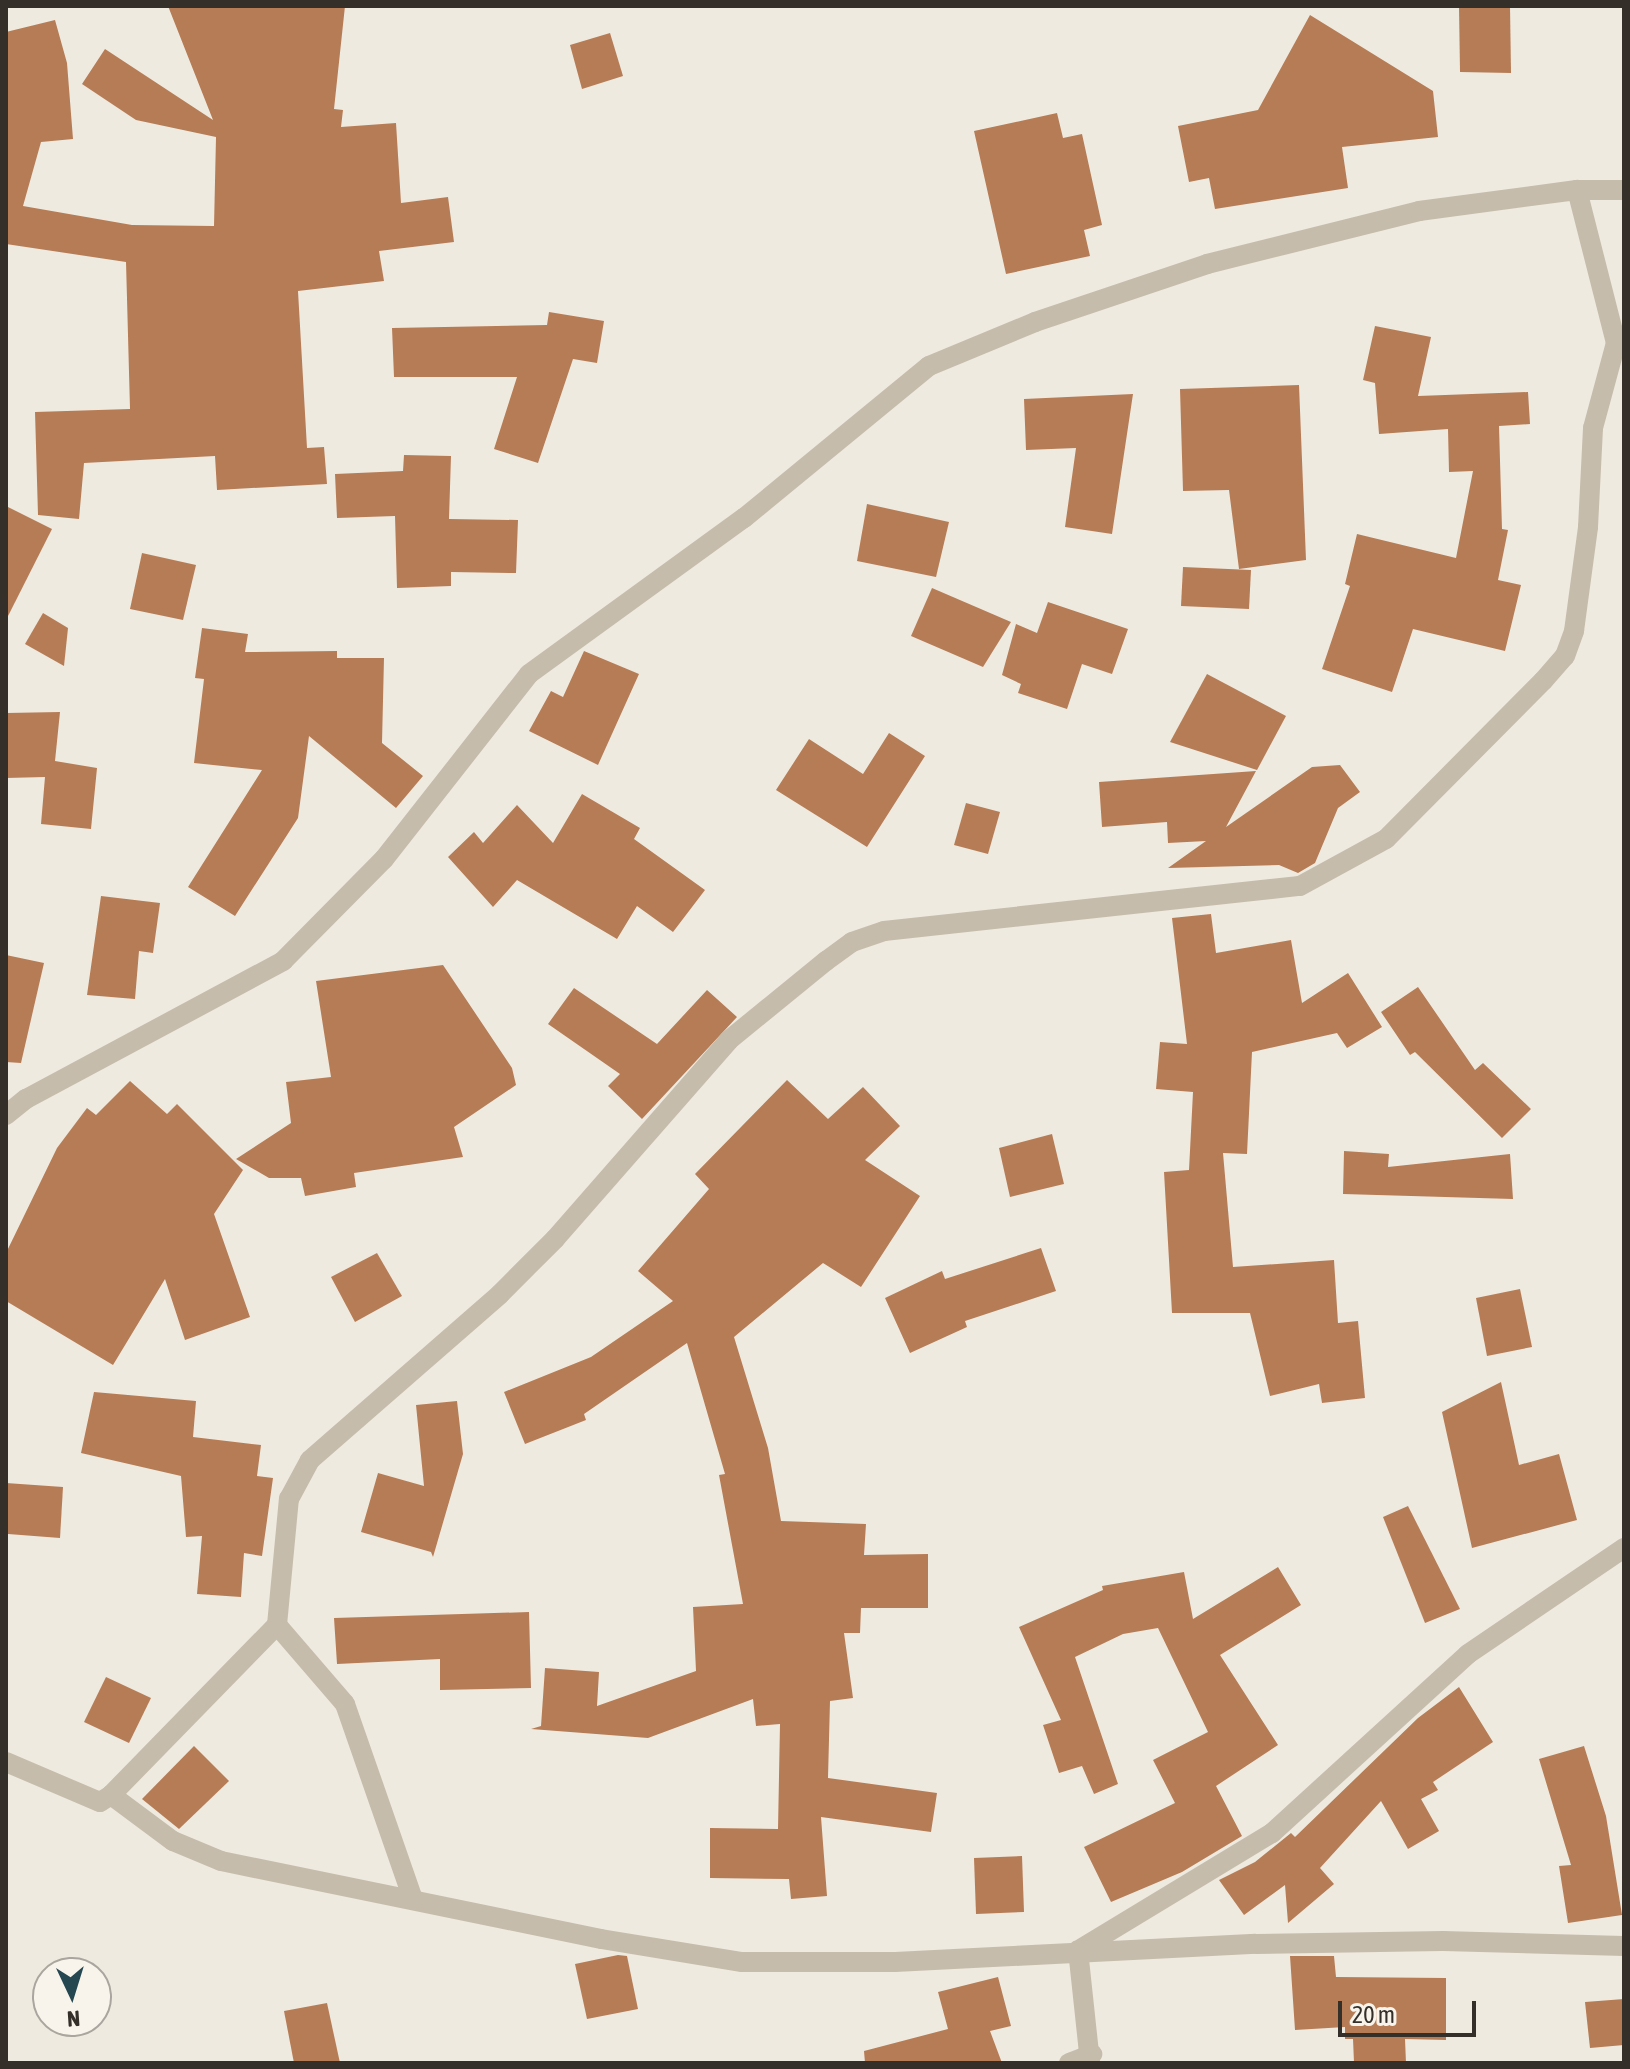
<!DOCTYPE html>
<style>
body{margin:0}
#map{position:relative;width:1630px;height:2069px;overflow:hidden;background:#efeadf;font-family:"Asap Condensed",sans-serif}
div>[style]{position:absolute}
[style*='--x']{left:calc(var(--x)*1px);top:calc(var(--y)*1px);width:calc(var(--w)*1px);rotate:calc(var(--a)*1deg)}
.building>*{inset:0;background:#b67c56}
.minor>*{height:20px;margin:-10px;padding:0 10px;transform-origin:10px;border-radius:10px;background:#c6bcac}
span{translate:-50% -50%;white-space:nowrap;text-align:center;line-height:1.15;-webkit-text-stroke:6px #f8f4eb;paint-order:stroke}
.frame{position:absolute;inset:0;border:8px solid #352f2a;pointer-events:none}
.north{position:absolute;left:32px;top:1957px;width:80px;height:80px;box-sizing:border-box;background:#f8f4eb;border:2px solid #aaa59e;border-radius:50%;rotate:176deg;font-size:22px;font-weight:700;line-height:32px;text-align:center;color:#352f2a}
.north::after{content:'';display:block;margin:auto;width:28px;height:36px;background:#254751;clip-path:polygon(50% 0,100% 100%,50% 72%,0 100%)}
.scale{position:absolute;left:1338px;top:2001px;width:138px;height:36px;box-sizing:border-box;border:4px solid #352f2a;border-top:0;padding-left:10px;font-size:24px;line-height:28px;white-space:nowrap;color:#352f2a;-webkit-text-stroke:6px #f8f4eb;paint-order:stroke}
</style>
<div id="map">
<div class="building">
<i style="clip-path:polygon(168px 6px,345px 6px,334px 109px,343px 110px,341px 127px,396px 123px,401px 203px,448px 197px,454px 242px,379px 251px,384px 281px,298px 291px,307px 448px,324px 447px,327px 484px,217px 490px,215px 456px,84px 463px,79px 519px,38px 515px,35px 412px,130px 409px,126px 262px,6px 244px,6px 32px,55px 20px,67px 63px,73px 139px,41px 142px,23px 206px,132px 225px,214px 226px,216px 137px,136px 120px,82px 84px,105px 49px,213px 120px)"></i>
<i style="clip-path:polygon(1459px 6px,1510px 6px,1511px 73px,1460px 72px)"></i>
<i style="clip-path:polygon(1310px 15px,1433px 91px,1438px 137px,1342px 147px,1348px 188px,1215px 209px,1209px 178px,1189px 182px,1178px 126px,1258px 110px)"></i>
<i style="clip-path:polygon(610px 33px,623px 76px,582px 89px,570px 45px)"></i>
<i style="clip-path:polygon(1057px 113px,1063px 138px,1082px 134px,1102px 225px,1084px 230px,1090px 256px,1006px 274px,974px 131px)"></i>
<i style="clip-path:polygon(549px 312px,604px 321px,597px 363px,573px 359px,538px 463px,494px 449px,517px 377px,394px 377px,392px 328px,547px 325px)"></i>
<i style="clip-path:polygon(1375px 326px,1431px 337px,1418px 396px,1528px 392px,1530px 424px,1499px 426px,1502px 529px,1508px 530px,1498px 580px,1521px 585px,1505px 651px,1413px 629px,1392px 692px,1322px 669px,1350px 586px,1345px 584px,1357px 534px,1456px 558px,1473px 471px,1449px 472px,1448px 429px,1379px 434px,1375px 383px,1363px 380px)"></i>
<i style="clip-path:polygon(1299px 385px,1306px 560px,1239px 569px,1229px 490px,1183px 491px,1180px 389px)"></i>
<i style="clip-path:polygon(1133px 394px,1112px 534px,1065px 527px,1076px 448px,1026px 450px,1024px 399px)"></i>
<i style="clip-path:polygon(404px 455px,451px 456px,449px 519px,518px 520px,516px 573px,451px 572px,451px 586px,397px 588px,395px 516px,337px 518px,335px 474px,403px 471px)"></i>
<i style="clip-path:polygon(867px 504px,949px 522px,936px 577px,857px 561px)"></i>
<i style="clip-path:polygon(6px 506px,52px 529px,6px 620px)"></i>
<i style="clip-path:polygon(142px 553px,196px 565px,183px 620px,130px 609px)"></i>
<i style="clip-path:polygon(1183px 567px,1251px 570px,1249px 609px,1181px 606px)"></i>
<i style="clip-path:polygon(932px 588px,1011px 622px,983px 667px,911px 636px)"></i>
<i style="clip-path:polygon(1048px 602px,1128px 629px,1112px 674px,1082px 664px,1067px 709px,1018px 693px,1021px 684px,1002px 675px,1016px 624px,1037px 633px)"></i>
<i style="clip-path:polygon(43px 613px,68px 628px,64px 666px,25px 644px)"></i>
<i style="clip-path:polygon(202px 628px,248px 634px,245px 652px,337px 651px,337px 658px,384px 658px,382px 743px,423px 776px,396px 808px,309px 736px,298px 818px,235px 916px,188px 887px,262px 770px,194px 763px,204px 679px,195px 678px)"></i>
<i style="clip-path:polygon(584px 651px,639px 674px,598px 765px,529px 731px,551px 691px,563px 697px)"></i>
<i style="clip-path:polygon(1207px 674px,1286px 716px,1257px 770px,1170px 742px)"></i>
<i style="clip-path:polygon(60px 712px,55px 761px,97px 768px,91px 829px,41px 824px,45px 777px,6px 778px,6px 713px)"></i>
<i style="clip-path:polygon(889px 733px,925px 756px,867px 847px,776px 790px,809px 739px,863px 774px)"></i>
<i style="clip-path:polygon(1340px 765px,1360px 792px,1338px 808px,1315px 863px,1298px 873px,1279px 865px,1168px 868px,1206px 841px,1168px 843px,1167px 822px,1102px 827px,1099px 782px,1256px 771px,1226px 827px,1312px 767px)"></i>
<i style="clip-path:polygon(582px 794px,640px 828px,634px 839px,705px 890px,673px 932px,637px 906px,617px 939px,517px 880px,493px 907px,448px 857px,474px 832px,483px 843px,517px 805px,553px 843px)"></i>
<i style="clip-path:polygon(966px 803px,1000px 812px,988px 854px,954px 845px)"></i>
<i style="clip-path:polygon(101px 896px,160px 903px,153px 953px,139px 951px,135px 999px,87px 995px)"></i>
<i style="clip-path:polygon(1211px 914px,1216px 953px,1291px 940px,1302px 1003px,1348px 973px,1382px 1027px,1347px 1048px,1337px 1033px,1252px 1052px,1247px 1154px,1223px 1153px,1233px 1267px,1334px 1260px,1338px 1323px,1358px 1321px,1365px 1398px,1322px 1403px,1319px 1384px,1270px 1396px,1250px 1313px,1172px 1313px,1164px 1172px,1189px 1170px,1193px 1092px,1156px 1089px,1160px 1042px,1187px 1044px,1172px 918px)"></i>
<i style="clip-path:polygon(6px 955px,44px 963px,21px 1063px,6px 1062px)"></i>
<i style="clip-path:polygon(443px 965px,512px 1068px,516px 1085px,454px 1127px,463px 1157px,354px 1173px,356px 1187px,305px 1196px,301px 1178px,269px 1178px,236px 1159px,291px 1123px,286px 1082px,331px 1077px,316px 981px)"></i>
<i style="clip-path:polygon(1418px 987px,1475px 1070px,1483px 1063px,1531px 1109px,1502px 1138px,1415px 1052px,1410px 1055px,1381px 1012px)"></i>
<i style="clip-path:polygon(574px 988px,657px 1044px,707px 990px,737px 1017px,642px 1119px,608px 1086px,620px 1074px,548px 1024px)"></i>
<i style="clip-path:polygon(787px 1080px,828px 1119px,863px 1087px,900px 1126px,865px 1160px,920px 1196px,861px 1287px,823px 1263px,734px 1337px,768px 1448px,781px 1521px,866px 1524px,864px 1555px,928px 1554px,928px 1608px,861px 1608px,860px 1633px,844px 1633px,853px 1698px,830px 1701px,828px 1778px,937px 1793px,931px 1832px,821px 1817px,827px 1896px,791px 1899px,789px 1879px,710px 1878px,710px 1828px,778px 1829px,780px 1724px,756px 1726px,753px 1699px,648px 1738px,531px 1729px,541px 1726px,545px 1668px,599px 1672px,597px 1706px,696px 1671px,693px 1607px,743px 1604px,719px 1475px,725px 1474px,687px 1343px,584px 1414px,586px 1420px,525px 1444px,504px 1392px,591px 1357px,673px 1301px,638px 1271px,709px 1189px,695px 1174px)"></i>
<i style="clip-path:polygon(130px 1081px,167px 1114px,177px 1104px,243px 1170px,214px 1214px,250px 1317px,185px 1340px,165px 1279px,113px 1365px,6px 1301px,6px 1253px,57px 1148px,87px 1108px,96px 1115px)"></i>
<i style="clip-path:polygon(1052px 1134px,1064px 1184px,1010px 1197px,999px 1148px)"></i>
<i style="clip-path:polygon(1344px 1151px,1389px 1154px,1388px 1167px,1510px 1154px,1513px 1199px,1343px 1194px)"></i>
<i style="clip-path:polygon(1041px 1248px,1056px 1291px,965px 1321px,967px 1327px,910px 1353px,885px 1298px,942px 1271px,945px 1279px)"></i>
<i style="clip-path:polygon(377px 1253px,402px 1296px,355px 1322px,331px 1277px)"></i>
<i style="clip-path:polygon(1520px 1289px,1532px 1347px,1487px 1356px,1476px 1298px)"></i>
<i style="clip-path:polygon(1501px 1382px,1519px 1465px,1559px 1454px,1577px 1520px,1472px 1548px,1442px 1412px)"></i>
<i style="clip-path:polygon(94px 1392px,196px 1401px,193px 1437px,261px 1445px,257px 1476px,273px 1478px,262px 1556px,244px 1553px,241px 1597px,197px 1594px,202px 1536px,186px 1537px,181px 1476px,81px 1453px)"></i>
<i style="clip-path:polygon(457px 1401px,463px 1454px,433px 1557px,431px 1552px,361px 1532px,378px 1473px,424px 1486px,416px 1405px)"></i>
<i style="clip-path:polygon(6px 1483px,63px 1487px,60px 1538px,8px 1534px)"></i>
<i style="clip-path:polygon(1408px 1506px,1460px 1609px,1425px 1623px,1383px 1517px)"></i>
<i style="clip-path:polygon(1278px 1567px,1301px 1605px,1220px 1655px,1278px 1745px,1216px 1786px,1242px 1836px,1182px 1872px,1111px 1902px,1084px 1847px,1175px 1803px,1153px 1760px,1208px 1732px,1158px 1628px,1123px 1634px,1075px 1657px,1118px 1784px,1094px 1794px,1082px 1766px,1059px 1773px,1043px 1725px,1061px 1720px,1019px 1627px,1103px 1590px,1102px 1586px,1184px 1572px,1193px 1619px)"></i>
<i style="clip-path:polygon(529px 1612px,531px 1688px,440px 1690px,440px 1659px,337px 1664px,334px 1618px)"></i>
<i style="clip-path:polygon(106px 1677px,151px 1698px,129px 1743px,84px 1722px)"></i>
<i style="clip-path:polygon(1459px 1687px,1493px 1742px,1433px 1782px,1438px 1790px,1421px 1799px,1439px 1831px,1408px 1849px,1381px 1801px,1320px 1868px,1334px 1884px,1288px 1923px,1285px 1885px,1244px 1915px,1219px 1880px,1255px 1862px,1291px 1833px,1295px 1837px,1418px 1718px)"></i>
<i style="clip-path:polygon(194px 1746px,229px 1781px,179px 1829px,142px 1799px)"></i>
<i style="clip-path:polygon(1584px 1746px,1606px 1816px,1622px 1915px,1568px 1923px,1559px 1866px,1571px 1865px,1539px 1759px)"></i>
<i style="clip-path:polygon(1022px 1856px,1024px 1912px,976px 1914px,974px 1858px)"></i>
<i style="clip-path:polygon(618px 1955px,627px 1956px,638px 2009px,587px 2019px,575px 1964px)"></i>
<i style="clip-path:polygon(1290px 1956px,1334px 1956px,1336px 1977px,1446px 1978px,1446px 2040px,1405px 2039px,1406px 2063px,1354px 2063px,1353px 2039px,1345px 2039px,1345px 2027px,1295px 2030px)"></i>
<i style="clip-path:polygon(998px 1977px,1011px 2026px,990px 2031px,1002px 2063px,865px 2063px,864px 2051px,948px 2029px,938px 1992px)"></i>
<i style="clip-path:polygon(1624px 1999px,1624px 2045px,1590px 2048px,1585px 2002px)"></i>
<i style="clip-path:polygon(327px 2003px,340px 2063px,294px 2063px,284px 2011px)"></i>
</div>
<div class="minor">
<i style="--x:6;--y:1115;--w:26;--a:-39"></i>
<i style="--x:26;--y:1099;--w:292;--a:-28.2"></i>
<i style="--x:283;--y:961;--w:144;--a:-45.3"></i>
<i style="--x:384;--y:859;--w:235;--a:-51.9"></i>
<i style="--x:529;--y:674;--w:266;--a:-36"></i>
<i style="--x:744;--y:518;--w:239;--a:-39.4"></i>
<i style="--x:929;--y:366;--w:115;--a:-22.5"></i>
<i style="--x:1035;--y:322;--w:182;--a:-18.6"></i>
<i style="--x:1207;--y:264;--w:219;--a:-14"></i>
<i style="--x:1419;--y:211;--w:159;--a:-7.6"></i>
<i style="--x:1577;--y:190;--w:47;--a:0"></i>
<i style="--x:277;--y:1625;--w:104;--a:49.3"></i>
<i style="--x:345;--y:1704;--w:207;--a:70.8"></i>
<i style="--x:6;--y:1762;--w:102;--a:23.1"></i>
<i style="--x:100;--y:1802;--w:13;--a:-32"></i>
<i style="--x:111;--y:1795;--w:77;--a:36.6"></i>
<i style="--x:173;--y:1841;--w:52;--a:22.6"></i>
<i style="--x:221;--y:1861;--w:388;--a:11.6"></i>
<i style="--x:601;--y:1939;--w:143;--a:9.3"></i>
<i style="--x:742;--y:1962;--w:153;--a:0"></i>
<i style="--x:895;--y:1962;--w:361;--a:-2.9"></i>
<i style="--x:1256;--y:1944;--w:187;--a:-0.9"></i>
<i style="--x:1443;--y:1941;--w:181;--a:1.6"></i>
<i style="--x:111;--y:1795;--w:238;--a:-45.7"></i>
<i style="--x:277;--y:1625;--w:127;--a:-84.6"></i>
<i style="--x:289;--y:1499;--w:44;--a:-61.7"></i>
<i style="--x:310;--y:1460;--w:252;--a:-41.1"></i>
<i style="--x:500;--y:1294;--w:78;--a:-45"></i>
<i style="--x:555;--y:1239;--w:264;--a:-48.8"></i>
<i style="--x:729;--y:1040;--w:125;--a:-39.2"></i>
<i style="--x:826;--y:961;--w:32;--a:-36"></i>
<i style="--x:852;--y:942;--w:34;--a:-19"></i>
<i style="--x:884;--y:931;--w:418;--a:-6.2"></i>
<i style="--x:1300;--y:886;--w:98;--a:-28.7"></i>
<i style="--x:1386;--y:839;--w:223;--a:-45.2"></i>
<i style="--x:1543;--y:681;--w:33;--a:-49"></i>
<i style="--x:1565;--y:656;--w:27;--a:-70"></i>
<i style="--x:1574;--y:631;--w:105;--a:-82.3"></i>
<i style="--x:1588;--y:527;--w:99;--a:-87.1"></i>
<i style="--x:1593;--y:428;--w:88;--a:-74.9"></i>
<i style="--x:1616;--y:343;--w:158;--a:-104.3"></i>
<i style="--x:1082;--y:1948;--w:222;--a:-31.2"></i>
<i style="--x:1272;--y:1833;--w:265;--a:-42.4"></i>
<i style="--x:1468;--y:1654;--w:189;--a:-34.2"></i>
<i style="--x:1078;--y:1950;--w:114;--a:83.9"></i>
<i style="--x:1069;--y:2063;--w:25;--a:-21"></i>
</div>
<div class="frame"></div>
<div class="north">N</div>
<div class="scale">20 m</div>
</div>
